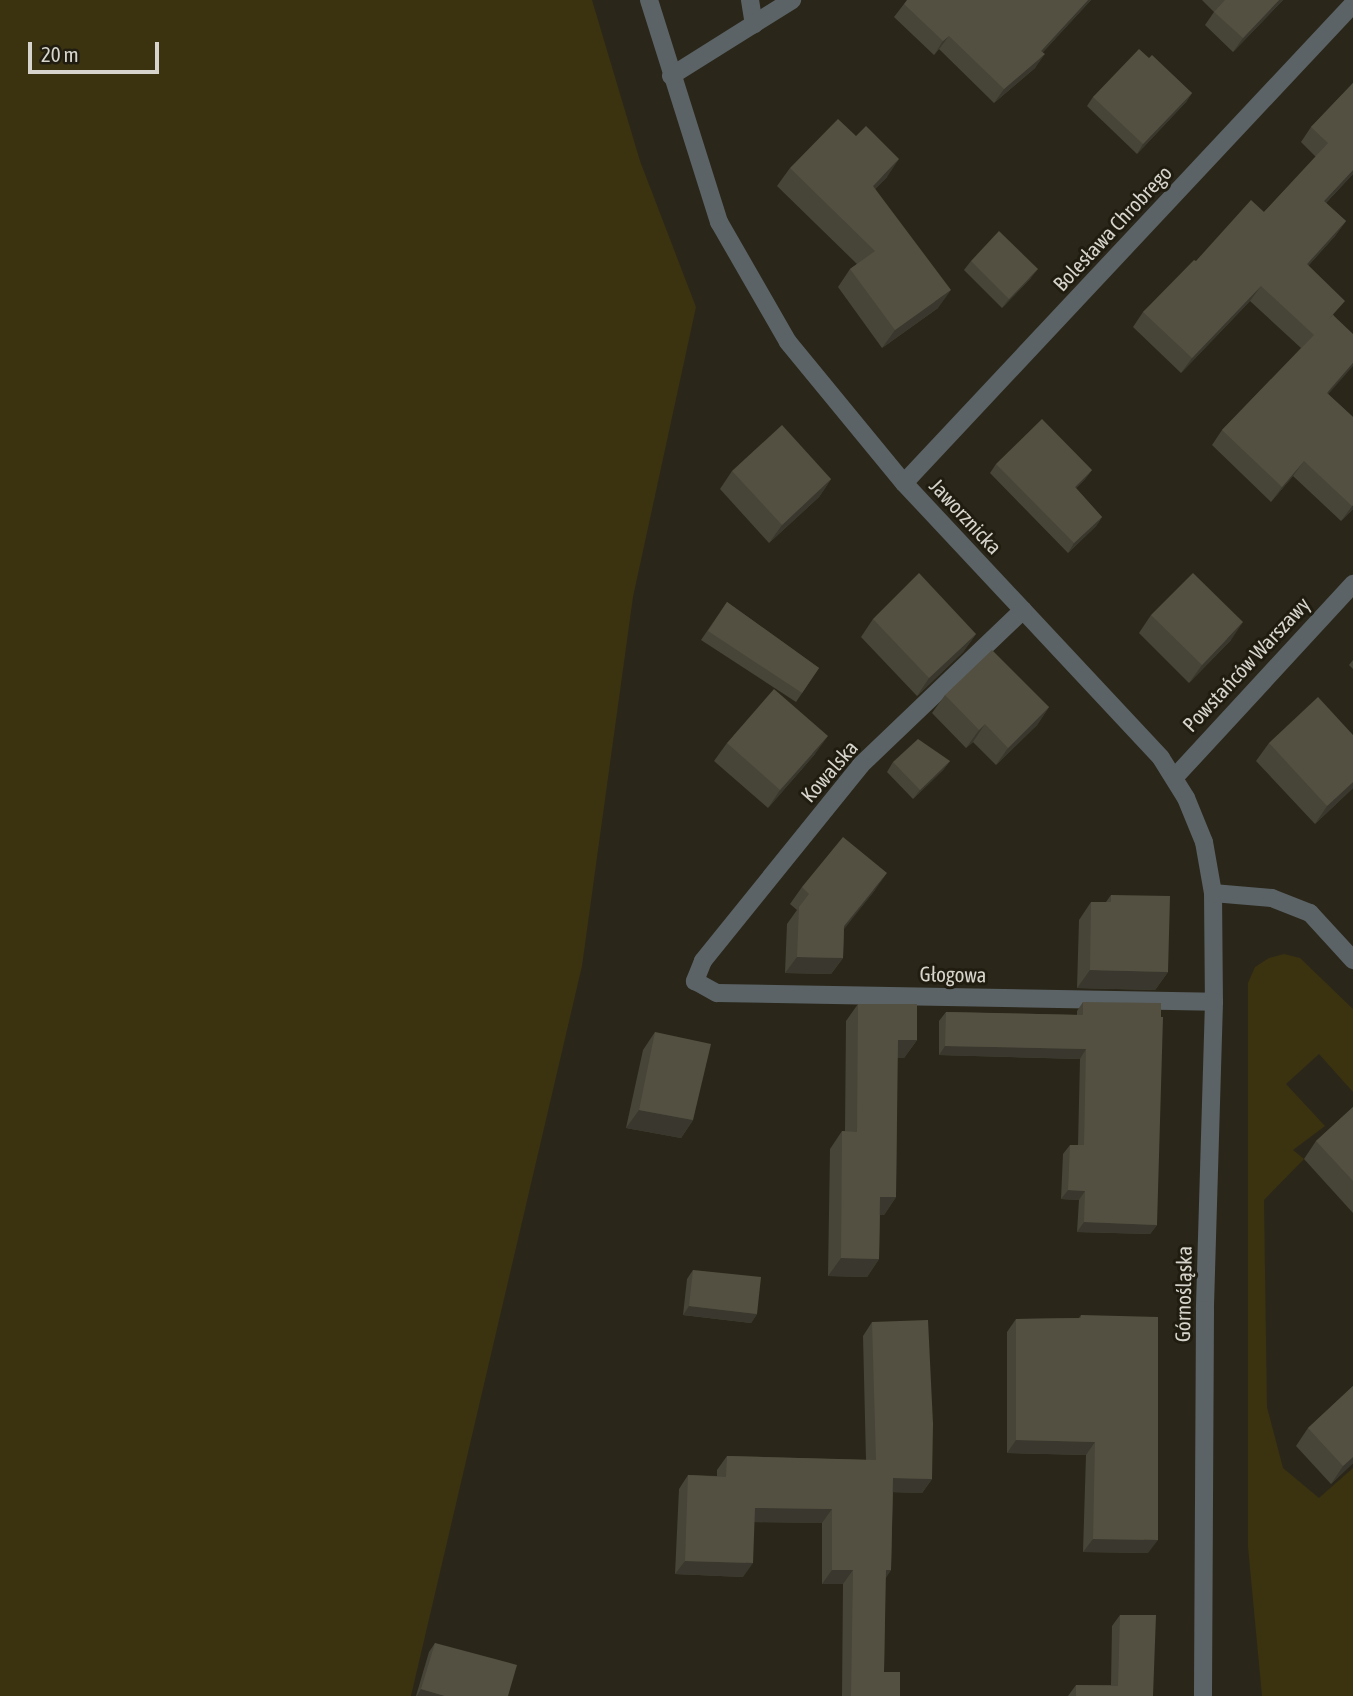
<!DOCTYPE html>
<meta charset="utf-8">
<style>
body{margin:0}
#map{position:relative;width:1353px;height:1696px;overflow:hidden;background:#2a271a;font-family:"Asap Condensed",sans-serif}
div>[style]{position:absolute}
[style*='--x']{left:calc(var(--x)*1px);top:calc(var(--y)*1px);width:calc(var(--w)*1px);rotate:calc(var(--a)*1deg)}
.green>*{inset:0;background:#3b3210}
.minor>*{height:18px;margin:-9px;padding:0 9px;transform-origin:9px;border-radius:9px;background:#5c6366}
.wall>*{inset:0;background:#474538}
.shaded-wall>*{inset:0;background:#3a382e}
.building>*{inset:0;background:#535041}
span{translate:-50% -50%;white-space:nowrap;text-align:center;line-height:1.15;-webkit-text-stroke:6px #201d10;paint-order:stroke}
.street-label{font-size:21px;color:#d6d4cc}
.scale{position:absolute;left:28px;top:42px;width:131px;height:32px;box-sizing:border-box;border:4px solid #d6d4cc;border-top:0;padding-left:9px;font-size:21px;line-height:24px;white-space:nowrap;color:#d6d4cc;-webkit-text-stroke:5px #201d10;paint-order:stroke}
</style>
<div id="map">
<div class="green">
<i style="clip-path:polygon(0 0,592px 0,640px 161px,696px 307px,633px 597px,582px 966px,411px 1696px,0 1696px)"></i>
<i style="clip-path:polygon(1284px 954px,1300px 958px,1353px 1009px,1353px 1092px,1319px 1054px,1286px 1084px,1325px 1126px,1293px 1150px,1304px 1159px,1264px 1200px,1267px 1407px,1283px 1468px,1319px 1498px,1353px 1468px,1353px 1696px,1262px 1696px,1248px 1547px,1248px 983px,1255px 967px,1269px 958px)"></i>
</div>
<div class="minor">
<i style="--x:649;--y:0;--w:233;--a:72.5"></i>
<i style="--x:719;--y:222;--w:138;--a:60.1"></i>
<i style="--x:788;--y:342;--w:183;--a:50.6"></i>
<i style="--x:904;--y:483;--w:376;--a:46.9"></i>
<i style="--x:1161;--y:758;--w:47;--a:58"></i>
<i style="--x:1186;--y:798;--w:48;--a:67.8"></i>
<i style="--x:1204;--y:842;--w:52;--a:80"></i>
<i style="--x:1213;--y:893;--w:109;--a:89.5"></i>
<i style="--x:1214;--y:1002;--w:308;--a:91.7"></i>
<i style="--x:1205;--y:1310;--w:386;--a:90.3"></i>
<i style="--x:750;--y:0;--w:25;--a:81"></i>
<i style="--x:671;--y:76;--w:143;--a:-32.1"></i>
<i style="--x:904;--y:483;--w:657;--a:-46.85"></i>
<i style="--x:1023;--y:610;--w:224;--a:136.3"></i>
<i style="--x:861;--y:765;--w:252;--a:128.9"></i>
<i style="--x:703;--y:961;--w:22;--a:112"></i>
<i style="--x:695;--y:981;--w:25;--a:29"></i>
<i style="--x:717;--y:993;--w:497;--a:1"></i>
<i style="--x:1175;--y:777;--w:263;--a:-47.3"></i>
<i style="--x:1213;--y:893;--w:59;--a:4.8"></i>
<i style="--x:1272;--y:898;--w:41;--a:21.5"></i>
<i style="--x:1310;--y:913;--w:64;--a:47.5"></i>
</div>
<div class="wall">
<i style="clip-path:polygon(1091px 0,1043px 52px,1035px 68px,994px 103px,939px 49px,934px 55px,894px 17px,904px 4px)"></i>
<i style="clip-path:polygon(1202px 0,1283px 0,1233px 52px,1205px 25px,1214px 12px)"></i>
<i style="clip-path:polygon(1149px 58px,1192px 93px,1186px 102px,1137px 154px,1087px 106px,1093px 97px)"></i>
<i style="clip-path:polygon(1353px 83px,1353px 174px,1326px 203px,1346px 221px,1335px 236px,1308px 266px,1334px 316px,1328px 394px,1353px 417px,1353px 509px,1341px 521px,1293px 476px,1271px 502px,1212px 445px,1222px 430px,1301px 348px,1250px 301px,1181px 373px,1133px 327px,1143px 312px,1264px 212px,1316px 157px,1301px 142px,1311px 127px)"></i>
<i style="clip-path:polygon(790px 168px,887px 177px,875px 189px,938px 308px,882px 348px,838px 287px,850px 269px,857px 264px,777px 186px)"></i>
<i style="clip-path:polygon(971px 261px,1031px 278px,1002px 308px,964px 270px)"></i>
<i style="clip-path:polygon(996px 464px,1092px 470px,1085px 479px,1076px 488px,1102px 517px,1096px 526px,1068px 553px,990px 473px)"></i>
<i style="clip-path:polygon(732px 471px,831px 479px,819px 497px,769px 543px,720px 489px)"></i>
<i style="clip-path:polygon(727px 602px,819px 668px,796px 702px,701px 640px)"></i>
<i style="clip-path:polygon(1151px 615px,1231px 640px,1189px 683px,1139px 633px)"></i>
<i style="clip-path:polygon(873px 619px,976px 634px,963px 652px,917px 696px,861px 637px)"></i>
<i style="clip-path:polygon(1353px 660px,1353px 669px,1349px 665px)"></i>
<i style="clip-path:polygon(945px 695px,1049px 707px,1037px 725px,996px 765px,973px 742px,966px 748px,932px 713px)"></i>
<i style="clip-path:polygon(1353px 735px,1353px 788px,1315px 824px,1256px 761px,1269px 743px)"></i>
<i style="clip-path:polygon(727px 743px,815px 754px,768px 808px,714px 761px)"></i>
<i style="clip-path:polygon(950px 761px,943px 770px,913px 799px,887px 772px,893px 762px)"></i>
<i style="clip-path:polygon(802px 887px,875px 890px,844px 928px,843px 958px,831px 974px,785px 973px,787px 924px,797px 910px,790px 904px)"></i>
<i style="clip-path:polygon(1111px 895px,1168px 972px,1155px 990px,1077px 988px,1079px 920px,1091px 902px,1106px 902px)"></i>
<i style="clip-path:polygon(1083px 1002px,1157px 1225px,1150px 1234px,1077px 1232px,1079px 1200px,1061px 1199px,1063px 1154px,1070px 1145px,1078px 1145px,1080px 1059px,939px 1055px,939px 1021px,946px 1012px,1077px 1015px,1077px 1011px)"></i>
<i style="clip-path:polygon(858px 1004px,917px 1040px,904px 1058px,897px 1058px,896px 1197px,884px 1215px,880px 1215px,879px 1259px,867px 1277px,828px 1276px,830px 1149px,842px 1131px,845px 1131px,846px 1021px)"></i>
<i style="clip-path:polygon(655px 1032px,693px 1120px,681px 1138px,626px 1128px,643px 1050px)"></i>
<i style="clip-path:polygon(1353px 1107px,1353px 1213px,1304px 1159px,1316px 1141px)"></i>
<i style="clip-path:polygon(693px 1270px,757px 1314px,751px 1323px,683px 1315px,687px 1279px)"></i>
<i style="clip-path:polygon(1081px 1315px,1148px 1553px,1083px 1552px,1086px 1455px,1007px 1453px,1007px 1332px,1016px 1319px,1079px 1318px)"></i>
<i style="clip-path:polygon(872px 1322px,932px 1479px,922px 1493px,893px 1492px,891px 1570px,885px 1578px,884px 1672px,900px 1696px,842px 1696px,843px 1584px,822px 1584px,822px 1523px,754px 1522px,743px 1577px,675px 1574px,679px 1489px,688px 1475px,717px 1476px,717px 1470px,727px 1456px,866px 1460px,863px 1336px)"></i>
<i style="clip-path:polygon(1353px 1386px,1353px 1463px,1331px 1484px,1296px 1446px,1308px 1428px)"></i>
<i style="clip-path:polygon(1120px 1615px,1153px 1696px,1068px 1696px,1076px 1685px,1111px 1685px,1112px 1626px)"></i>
<i style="clip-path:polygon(435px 1643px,508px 1696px,416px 1696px,429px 1652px)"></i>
</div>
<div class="shaded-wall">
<i style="clip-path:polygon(1088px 0,1091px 0,1031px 65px,1041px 51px)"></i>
<i style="clip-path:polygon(1279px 0,1283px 0,1233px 52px,1243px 38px)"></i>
<i style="clip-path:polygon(949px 36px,939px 49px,934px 55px,943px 41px)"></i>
<i style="clip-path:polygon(1045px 54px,1035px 68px,994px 103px,1004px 89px)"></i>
<i style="clip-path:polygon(1192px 93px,1186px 102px,1137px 154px,1143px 144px)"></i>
<i style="clip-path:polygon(899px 159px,887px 177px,860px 204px,873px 186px)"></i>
<i style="clip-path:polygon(1353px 170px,1353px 174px,1313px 216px,1324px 201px)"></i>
<i style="clip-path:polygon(1346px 221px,1335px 236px,1296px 279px,1307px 264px)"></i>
<i style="clip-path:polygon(1038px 269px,1031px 278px,1002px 308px,1009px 299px)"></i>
<i style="clip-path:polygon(1261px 286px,1250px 301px,1181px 373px,1192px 358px)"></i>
<i style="clip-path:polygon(951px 290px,938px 308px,882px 348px,895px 330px)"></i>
<i style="clip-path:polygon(1353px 363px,1353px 366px,1316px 408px,1327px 393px)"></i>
<i style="clip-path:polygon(1304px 461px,1293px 476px,1271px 502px,1282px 487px)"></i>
<i style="clip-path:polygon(1092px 470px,1085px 479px,1068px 496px,1075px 487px)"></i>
<i style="clip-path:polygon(831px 479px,819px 497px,769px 543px,782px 525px)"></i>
<i style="clip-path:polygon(1353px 505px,1353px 509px,1341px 521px)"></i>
<i style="clip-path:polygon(1102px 517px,1096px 526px,1068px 553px,1074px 543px)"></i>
<i style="clip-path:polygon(1243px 622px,1231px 640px,1189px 683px,1202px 665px)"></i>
<i style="clip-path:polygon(976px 634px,963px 652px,917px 696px,929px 678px)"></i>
<i style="clip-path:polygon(1049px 707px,1037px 725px,996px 765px,1008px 748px)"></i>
<i style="clip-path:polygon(985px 724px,973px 742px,966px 748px,979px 730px)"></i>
<i style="clip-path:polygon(828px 736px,815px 754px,768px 808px,780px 790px)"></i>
<i style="clip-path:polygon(950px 761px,943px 770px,913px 799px,920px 790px)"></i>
<i style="clip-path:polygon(1353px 782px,1353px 788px,1315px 824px,1327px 806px)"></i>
<i style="clip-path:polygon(887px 873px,875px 890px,833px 943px,844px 926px)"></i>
<i style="clip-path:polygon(797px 957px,843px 958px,831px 974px,785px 973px)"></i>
<i style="clip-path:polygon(1090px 970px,1168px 972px,1155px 990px,1077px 988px)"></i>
<i style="clip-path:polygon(898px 1040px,917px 1040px,904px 1058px,885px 1058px)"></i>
<i style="clip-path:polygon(945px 1046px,1086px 1049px,1080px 1059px,939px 1055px)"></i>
<i style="clip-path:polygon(639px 1110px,693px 1120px,681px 1138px,626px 1128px)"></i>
<i style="clip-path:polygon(1068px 1190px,1085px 1191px,1079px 1200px,1061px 1199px)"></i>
<i style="clip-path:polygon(880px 1197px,896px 1197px,884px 1215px,868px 1215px)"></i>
<i style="clip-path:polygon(1084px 1222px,1157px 1225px,1150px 1234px,1077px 1232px)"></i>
<i style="clip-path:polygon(841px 1258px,879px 1259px,867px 1277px,828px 1276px)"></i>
<i style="clip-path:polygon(689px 1306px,757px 1314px,751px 1323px,683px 1315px)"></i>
<i style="clip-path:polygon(1016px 1440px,1095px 1442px,1086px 1455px,1007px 1453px)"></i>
<i style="clip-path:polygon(1353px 1457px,1353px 1463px,1331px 1484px,1343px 1466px)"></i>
<i style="clip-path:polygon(893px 1478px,932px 1479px,922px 1493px,883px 1492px)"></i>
<i style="clip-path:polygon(755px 1508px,832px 1509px,822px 1523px,745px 1522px)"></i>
<i style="clip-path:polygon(1093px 1539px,1158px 1540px,1148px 1553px,1083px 1552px)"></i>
<i style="clip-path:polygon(685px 1561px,753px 1563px,743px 1577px,675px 1574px)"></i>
<i style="clip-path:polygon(832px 1570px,853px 1570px,843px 1584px,822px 1584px)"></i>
<i style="clip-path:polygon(886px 1570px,891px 1570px,882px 1584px)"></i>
<i style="clip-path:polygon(421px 1689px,445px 1696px,417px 1696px)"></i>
</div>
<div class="building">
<i style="clip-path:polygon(907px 0,1088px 0,1041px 51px,1045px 54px,1004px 89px,949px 36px,943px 41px,904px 4px)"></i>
<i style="clip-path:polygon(1225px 0,1279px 0,1243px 38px,1214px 12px)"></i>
<i style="clip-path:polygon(1139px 49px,1149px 58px,1152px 55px,1192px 93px,1143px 144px,1093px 97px)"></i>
<i style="clip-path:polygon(1353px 83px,1353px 170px,1324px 201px,1346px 221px,1307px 264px,1345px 301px,1328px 320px,1333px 315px,1353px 334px,1353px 363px,1327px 393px,1353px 417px,1353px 505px,1352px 506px,1304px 461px,1282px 487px,1222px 430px,1314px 335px,1261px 286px,1192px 358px,1143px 312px,1194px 260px,1196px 261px,1251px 200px,1264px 212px,1328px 143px,1311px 127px)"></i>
<i style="clip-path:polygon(838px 119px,856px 136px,866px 126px,899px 159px,873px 186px,951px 290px,895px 330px,850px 269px,875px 251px,790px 168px)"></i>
<i style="clip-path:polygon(999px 231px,1038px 269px,1009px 299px,971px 261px)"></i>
<i style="clip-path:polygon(1042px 419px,1092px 470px,1075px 487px,1102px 517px,1074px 543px,996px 464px)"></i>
<i style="clip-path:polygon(782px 425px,831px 479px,782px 525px,732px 471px)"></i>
<i style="clip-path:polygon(919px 573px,976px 634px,929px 678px,873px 619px)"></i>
<i style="clip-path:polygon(1193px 573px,1243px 622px,1202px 665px,1151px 615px)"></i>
<i style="clip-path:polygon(727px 602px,819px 668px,802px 693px,708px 631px)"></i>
<i style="clip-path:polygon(992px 650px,1049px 707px,1008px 748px,985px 724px,979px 730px,945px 695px)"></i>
<i style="clip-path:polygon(774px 689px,828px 736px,780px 790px,727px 743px)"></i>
<i style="clip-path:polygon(1318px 697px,1353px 735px,1353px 782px,1327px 806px,1269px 743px)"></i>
<i style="clip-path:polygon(918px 739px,950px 761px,920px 790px,893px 762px)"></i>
<i style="clip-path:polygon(843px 837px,887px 873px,844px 926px,843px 958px,797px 957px,799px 907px,809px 894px,802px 887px)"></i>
<i style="clip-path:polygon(1111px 895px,1170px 896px,1168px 972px,1090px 970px,1091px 902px,1111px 902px)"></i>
<i style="clip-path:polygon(1083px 1002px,1161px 1003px,1161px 1017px,1163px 1017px,1157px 1225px,1084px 1222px,1085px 1191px,1068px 1190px,1070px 1145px,1084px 1145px,1086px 1049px,945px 1046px,946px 1012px,1083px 1015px)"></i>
<i style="clip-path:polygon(858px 1004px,917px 1004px,917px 1040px,898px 1040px,896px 1197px,880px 1197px,879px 1259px,841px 1258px,842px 1131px,857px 1132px)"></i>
<i style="clip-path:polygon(655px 1032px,711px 1044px,693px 1120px,639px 1110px)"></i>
<i style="clip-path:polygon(1353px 1107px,1353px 1181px,1316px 1141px)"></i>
<i style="clip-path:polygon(693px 1270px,761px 1277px,757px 1314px,689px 1306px)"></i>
<i style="clip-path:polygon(1081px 1315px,1158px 1317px,1158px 1540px,1093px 1539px,1095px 1442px,1016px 1440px,1016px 1319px,1081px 1318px)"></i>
<i style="clip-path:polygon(928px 1320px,933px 1424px,932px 1479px,893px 1478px,891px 1570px,886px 1570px,884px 1672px,900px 1672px,900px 1696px,851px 1696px,853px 1570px,832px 1570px,832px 1509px,755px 1508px,753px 1563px,685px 1561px,688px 1475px,726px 1477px,727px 1456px,876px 1460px,872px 1322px)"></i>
<i style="clip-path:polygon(1353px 1386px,1353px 1457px,1343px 1466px,1308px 1428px)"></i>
<i style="clip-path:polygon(1120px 1615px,1156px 1615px,1153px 1696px,1076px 1696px,1076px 1685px,1118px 1686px)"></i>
<i style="clip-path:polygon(435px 1643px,517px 1665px,508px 1696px,445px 1696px,421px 1689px)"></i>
</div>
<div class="street-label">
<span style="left:1112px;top:228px;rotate:-47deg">Bolesława Chrobrego</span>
<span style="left:966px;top:516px;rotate:47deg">Jaworznicka</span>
<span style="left:1246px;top:664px;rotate:-47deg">Powstańców Warszawy</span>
<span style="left:829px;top:771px;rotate:-49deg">Kowalska</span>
<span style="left:953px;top:974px;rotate:1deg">Głogowa</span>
<span style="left:1183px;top:1294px;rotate:-89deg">Górnośląska</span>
</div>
<div class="scale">20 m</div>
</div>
